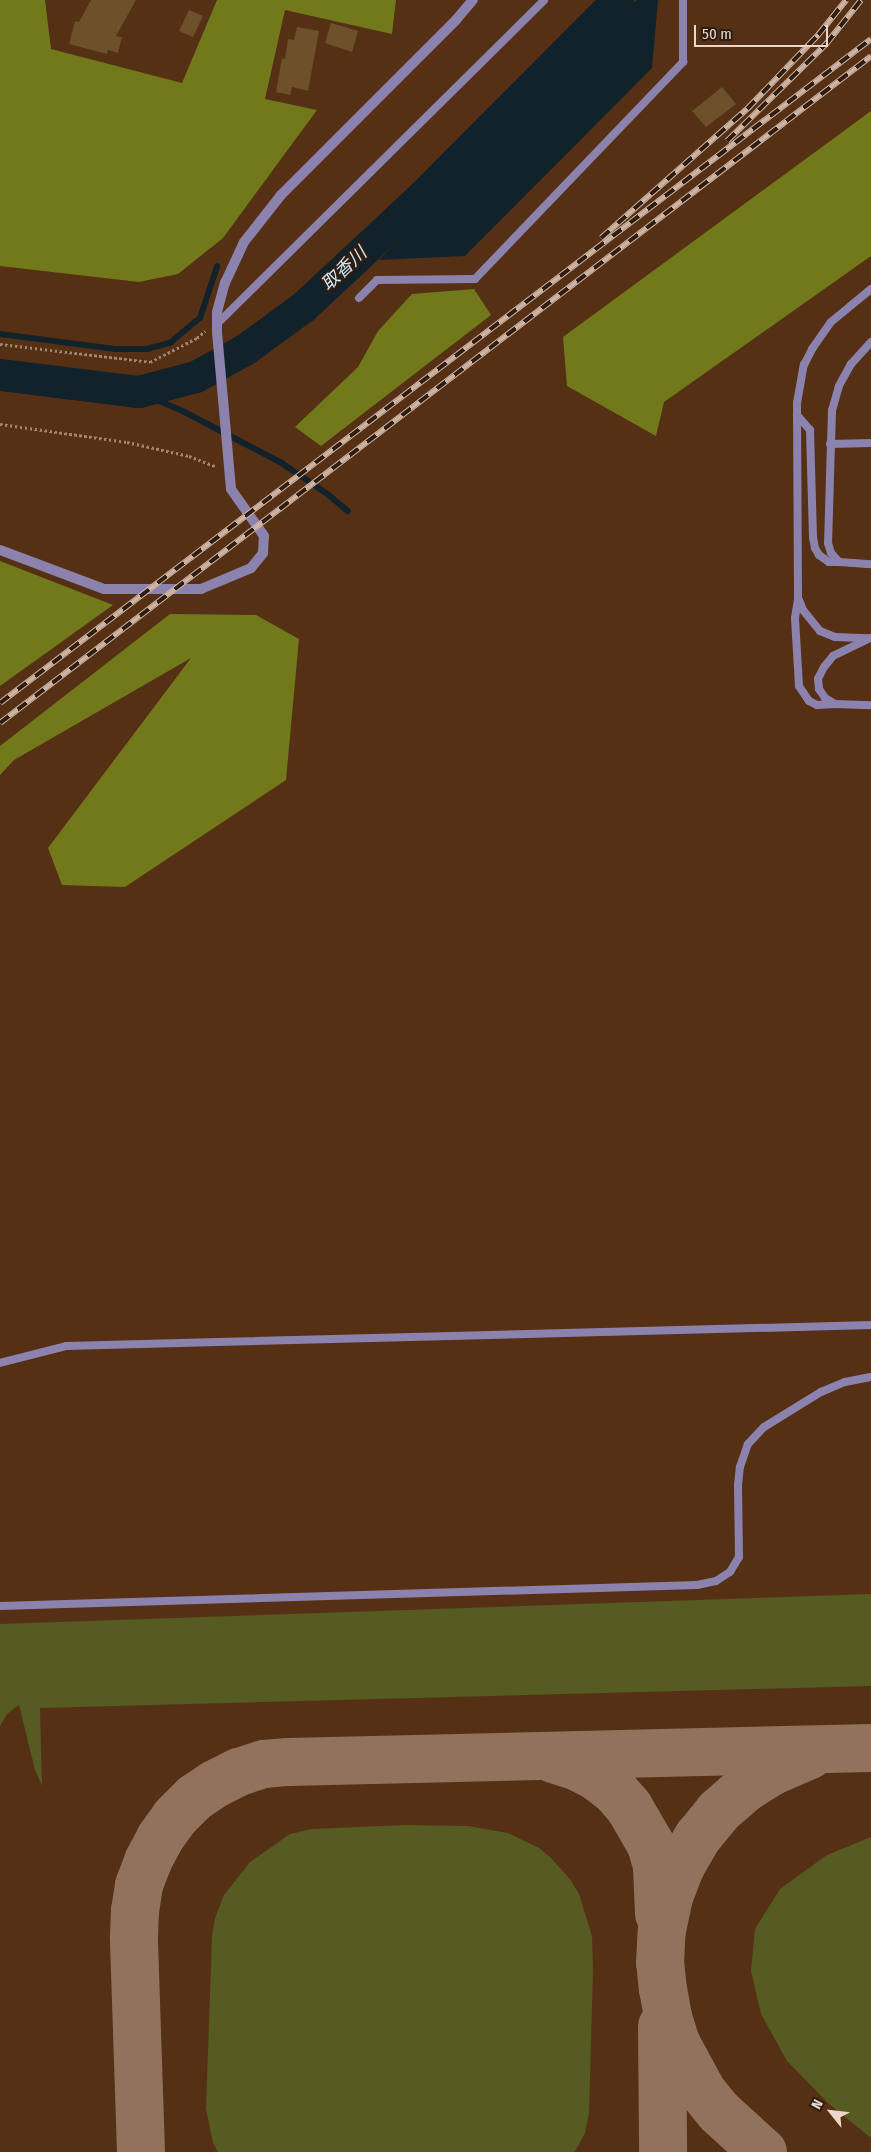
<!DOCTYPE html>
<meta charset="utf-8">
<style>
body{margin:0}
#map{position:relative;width:871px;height:2152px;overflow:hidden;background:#553015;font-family:"Fira Sans Condensed","Noto Sans JP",sans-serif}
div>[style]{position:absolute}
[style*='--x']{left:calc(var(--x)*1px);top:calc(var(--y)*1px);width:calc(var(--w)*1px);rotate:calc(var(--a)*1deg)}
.green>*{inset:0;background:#555b21}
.forest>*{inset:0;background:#71791b}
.water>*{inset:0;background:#11222b}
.stream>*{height:5.5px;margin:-2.75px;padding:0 2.75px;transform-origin:2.75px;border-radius:2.75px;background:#11222b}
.river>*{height:32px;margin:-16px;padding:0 16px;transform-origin:16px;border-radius:16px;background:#11222b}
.taxiway>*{height:48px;margin:-24px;padding:0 24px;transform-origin:24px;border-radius:24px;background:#91725c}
.building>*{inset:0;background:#6c512a}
.path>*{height:3px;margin-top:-1.5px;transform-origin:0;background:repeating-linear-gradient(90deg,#a2846f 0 2.5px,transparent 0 5px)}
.lane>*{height:8px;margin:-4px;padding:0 4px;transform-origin:4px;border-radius:4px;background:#8b82ad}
.street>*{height:10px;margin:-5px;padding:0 5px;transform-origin:5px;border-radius:5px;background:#8b82ad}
.rail>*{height:5.5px;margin-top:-2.75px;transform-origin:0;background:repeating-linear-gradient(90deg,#2e1d12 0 11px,#cdb4a2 0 22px);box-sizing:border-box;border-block:1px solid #cdb4a2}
span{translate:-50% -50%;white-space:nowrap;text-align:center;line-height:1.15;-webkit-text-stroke:4.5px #2e1d12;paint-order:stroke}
.water-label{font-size:18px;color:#cde6f6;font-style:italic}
.north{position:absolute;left:806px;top:2087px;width:50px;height:50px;-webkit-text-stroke:4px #2e1d12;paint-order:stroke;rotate:299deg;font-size:14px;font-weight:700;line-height:20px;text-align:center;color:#edd6c7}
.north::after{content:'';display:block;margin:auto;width:18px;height:22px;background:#edd6c7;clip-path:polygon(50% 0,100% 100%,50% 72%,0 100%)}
.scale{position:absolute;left:694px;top:25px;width:134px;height:22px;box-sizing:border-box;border:2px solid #edd6c7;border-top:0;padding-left:6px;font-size:15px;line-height:18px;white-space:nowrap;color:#edd6c7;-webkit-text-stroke:4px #2e1d12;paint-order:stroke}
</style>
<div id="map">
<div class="green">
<i style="clip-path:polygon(871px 1594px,871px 1686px,40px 1708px,42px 1786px,35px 1770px,19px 1705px,7px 1714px,0 1726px,0 1624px)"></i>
<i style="clip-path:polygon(405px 1825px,468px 1826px,508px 1833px,539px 1848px,550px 1857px,570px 1879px,579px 1894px,592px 1936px,593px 1971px,589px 2113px,585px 2133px,578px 2146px,574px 2152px,218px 2152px,213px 2143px,206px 2109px,212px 1936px,215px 1918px,224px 1895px,250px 1862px,290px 1834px,312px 1829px)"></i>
<i style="clip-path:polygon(871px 1837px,871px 2138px,828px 2103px,787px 2061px,761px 2014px,751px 1971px,755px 1929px,780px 1889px,827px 1855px)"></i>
</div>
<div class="forest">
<i style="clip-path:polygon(0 0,45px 0,51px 49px,182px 83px,217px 0,396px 0,392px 34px,285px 10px,265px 99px,317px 110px,223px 238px,178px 274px,139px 282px,0 266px)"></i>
<i style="clip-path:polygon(871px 111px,871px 256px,664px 402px,656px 436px,567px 386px,563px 337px)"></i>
<i style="clip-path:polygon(474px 289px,491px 315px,321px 446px,295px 427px,358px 367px,378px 331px,412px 294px)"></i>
<i style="clip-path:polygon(0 561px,113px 605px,0 686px)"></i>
<i style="clip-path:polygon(170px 614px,256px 615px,299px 639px,286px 780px,125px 887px,62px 885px,48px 848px,191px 658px,14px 760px,0 775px,0 746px)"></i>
</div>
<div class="water">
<i style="clip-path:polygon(637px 0,658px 0,652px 68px,465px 256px,379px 260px)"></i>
</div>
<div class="stream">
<i style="--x:0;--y:334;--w:117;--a:7.4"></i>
<i style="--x:116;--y:349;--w:31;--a:0"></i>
<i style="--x:147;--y:349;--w:24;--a:-15"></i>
<i style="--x:170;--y:343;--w:39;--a:-40"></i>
<i style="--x:200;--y:318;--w:54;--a:-71.6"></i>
<i style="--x:139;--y:392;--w:48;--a:23.4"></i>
<i style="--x:183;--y:411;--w:112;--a:27.7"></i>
<i style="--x:282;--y:463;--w:57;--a:34.2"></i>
<i style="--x:329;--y:495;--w:25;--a:40"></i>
</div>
<div class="river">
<i style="--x:0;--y:375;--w:140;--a:7"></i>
<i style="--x:139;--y:392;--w:59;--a:-14.7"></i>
<i style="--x:196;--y:377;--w:56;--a:-28.9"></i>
<i style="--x:245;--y:350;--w:73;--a:-36.1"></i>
<i style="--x:304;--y:307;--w:164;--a:-43"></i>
<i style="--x:424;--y:195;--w:275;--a:-45.1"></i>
</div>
<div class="taxiway">
<i style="--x:553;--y:1759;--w:26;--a:18"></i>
<i style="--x:578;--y:1767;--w:21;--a:28"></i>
<i style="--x:597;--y:1777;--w:23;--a:38"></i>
<i style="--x:615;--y:1791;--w:21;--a:49"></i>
<i style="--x:629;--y:1807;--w:44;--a:59.9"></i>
<i style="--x:651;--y:1845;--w:22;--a:74"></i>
<i style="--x:657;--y:1866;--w:48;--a:87.6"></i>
<i style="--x:662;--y:2026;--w:126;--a:89.5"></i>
<i style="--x:141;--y:2152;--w:215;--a:-91.9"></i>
<i style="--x:134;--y:1937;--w:26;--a:-88"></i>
<i style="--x:135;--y:1911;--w:26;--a:-81"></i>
<i style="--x:139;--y:1885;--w:26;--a:-69"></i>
<i style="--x:148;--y:1861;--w:26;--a:-62"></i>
<i style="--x:160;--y:1838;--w:26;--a:-54"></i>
<i style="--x:175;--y:1817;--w:27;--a:-45"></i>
<i style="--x:194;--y:1798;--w:25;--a:-34"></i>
<i style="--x:215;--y:1784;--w:27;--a:-27"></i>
<i style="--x:239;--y:1772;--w:26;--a:-18"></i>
<i style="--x:264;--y:1764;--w:24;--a:-5"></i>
<i style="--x:288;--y:1762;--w:583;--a:-1.38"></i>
<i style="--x:763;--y:2152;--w:59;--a:-137.7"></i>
<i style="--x:719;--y:2112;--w:27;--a:-129"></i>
<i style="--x:702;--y:2091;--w:55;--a:-118.4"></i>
<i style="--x:676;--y:2043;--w:27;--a:-107"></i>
<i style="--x:668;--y:2017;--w:27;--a:-100"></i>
<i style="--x:663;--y:1990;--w:27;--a:-96"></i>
<i style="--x:660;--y:1963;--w:33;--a:-87"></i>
<i style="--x:662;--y:1930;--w:34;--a:-78"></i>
<i style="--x:669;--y:1897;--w:33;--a:-69"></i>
<i style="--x:681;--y:1866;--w:34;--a:-60"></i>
<i style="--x:698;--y:1837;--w:33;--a:-51"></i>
<i style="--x:719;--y:1811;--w:33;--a:-41"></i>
<i style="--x:744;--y:1789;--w:34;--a:-32"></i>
<i style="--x:773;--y:1771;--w:40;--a:-23.4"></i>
</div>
<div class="building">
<i style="clip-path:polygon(91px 0,136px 0,116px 36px,122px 37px,118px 53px,108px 50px,107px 54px,69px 44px,75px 21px,79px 22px)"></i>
<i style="clip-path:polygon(189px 10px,203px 16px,193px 37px,179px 31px)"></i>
<i style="clip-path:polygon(331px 23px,358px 31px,352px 52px,325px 43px)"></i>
<i style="clip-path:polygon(297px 27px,319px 31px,308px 91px,292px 87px,290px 95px,276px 92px,282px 58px,285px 59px,288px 39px,294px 40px)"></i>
<i style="clip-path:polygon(722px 87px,736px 104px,706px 127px,692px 111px)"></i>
</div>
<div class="path">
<i style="--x:0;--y:344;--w:151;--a:6.8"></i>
<i style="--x:150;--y:362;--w:53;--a:-27.1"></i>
<i style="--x:197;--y:338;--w:11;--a:-41"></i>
<i style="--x:0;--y:424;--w:128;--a:8.1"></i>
<i style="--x:127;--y:442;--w:64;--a:12.7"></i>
<i style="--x:189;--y:456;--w:28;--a:21"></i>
</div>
<div class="lane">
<i style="--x:359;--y:298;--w:25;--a:-45"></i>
<i style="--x:377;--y:280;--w:98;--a:-0.6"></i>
<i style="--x:475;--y:279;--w:301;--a:-46.2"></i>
<i style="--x:683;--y:62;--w:62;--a:-90"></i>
<i style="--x:217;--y:324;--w:460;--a:-44.7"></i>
<i style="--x:871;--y:342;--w:30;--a:132"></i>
<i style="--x:851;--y:364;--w:25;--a:119"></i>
<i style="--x:839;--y:386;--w:25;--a:106"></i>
<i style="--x:832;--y:410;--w:133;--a:91.7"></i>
<i style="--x:828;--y:543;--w:10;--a:73"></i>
<i style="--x:831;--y:553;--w:12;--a:48"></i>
<i style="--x:839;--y:562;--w:32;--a:4"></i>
<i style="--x:797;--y:415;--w:20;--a:49"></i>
<i style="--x:810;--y:430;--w:107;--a:88.4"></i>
<i style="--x:813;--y:537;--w:11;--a:80"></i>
<i style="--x:815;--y:548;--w:8;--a:60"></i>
<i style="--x:819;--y:555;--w:12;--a:35"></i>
<i style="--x:829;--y:562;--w:10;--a:0"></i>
<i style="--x:830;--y:444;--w:41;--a:-1.4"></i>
<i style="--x:799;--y:600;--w:11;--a:68"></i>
<i style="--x:803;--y:610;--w:27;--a:51"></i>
<i style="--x:820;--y:631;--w:16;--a:22"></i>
<i style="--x:835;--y:637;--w:34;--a:2"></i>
<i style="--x:870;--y:638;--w:41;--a:154.1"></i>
<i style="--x:833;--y:656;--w:14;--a:129"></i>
<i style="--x:824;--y:667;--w:13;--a:117"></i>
<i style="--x:818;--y:679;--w:10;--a:84"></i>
<i style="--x:819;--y:689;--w:11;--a:56"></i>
<i style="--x:825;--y:698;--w:12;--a:31"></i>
<i style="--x:835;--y:704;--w:36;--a:2"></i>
<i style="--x:835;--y:704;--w:18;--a:177"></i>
<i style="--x:817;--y:705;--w:9;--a:-153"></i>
<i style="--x:809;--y:701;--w:18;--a:-124"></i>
<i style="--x:799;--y:686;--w:68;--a:-93.4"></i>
<i style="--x:795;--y:618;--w:20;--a:-81"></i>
<i style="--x:798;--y:598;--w:195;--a:-90.3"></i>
<i style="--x:797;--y:403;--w:39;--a:-80"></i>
<i style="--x:804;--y:365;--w:18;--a:-63"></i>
<i style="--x:812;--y:349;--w:33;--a:-55"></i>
<i style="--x:831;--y:322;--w:52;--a:-39.5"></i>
<i style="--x:0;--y:1363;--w:68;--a:-14.4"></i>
<i style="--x:66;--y:1346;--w:805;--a:-1.49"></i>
<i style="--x:0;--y:1606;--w:697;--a:-1.73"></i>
<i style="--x:697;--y:1585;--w:19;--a:-12"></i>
<i style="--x:716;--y:1581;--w:17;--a:-33"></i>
<i style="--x:730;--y:1572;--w:17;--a:-59"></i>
<i style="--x:739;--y:1557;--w:72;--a:-90.8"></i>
<i style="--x:738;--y:1485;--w:18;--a:-84"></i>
<i style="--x:740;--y:1467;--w:24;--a:-71"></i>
<i style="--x:748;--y:1444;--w:23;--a:-47"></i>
<i style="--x:764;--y:1427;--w:67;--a:-31.6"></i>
<i style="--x:821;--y:1392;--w:26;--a:-23"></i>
<i style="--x:845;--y:1382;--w:26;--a:-11"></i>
</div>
<div class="street">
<i style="--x:0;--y:550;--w:111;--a:20.6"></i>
<i style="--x:104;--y:589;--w:97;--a:0"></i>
<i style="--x:201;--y:589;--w:54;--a:-22.8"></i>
<i style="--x:251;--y:568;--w:19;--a:-51"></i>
<i style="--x:263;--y:553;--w:17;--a:-87"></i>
<i style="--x:264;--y:536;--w:57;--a:-125.1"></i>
<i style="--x:231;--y:489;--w:157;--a:-95.1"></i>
<i style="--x:217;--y:333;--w:21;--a:-90"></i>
<i style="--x:217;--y:312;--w:30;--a:-75"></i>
<i style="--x:225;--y:283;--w:45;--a:-65.1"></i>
<i style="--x:244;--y:242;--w:60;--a:-51.8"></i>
<i style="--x:281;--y:195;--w:247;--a:-45"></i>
<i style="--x:456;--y:20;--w:26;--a:-50"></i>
</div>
<div class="rail">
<i style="--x:727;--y:141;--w:139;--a:-44.4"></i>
<i style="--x:826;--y:44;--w:56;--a:-51.5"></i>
<i style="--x:601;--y:238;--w:195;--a:-41.5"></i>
<i style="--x:747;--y:109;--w:103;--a:-46.2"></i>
<i style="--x:818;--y:35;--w:45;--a:-51.3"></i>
<i style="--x:0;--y:703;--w:1095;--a:-37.32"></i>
<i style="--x:0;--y:723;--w:1097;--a:-37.44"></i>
</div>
<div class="water-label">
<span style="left:344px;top:269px;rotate:-43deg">取香川</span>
</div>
<div class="north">N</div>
<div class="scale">50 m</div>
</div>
